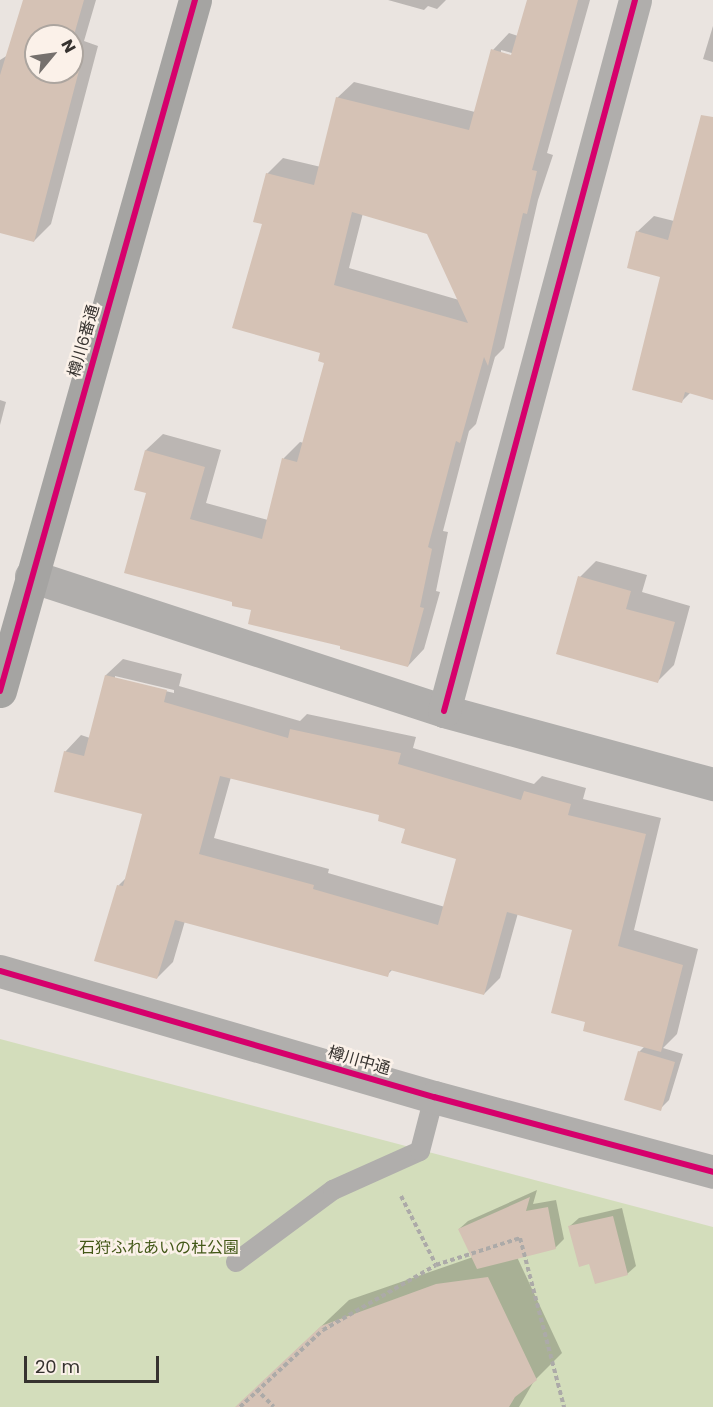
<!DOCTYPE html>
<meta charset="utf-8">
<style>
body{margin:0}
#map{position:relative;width:713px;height:1407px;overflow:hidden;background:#eae4e0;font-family:Poppins,"Noto Sans JP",sans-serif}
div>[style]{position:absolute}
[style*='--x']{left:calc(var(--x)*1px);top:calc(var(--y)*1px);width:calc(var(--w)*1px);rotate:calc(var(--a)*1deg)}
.green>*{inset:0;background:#d3ddbb}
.shadow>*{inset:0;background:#0003}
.building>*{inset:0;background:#d5c2b5}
.path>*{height:4px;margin-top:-2px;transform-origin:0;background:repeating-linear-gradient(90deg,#acaaa8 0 4.5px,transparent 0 7.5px)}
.lane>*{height:20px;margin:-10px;padding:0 10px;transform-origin:10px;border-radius:10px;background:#b0aeac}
.street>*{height:33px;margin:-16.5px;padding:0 16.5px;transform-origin:16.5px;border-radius:16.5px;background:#b0aeac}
.secondary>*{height:33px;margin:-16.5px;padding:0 16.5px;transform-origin:16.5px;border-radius:16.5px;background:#a5a4a2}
.cycleway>*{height:6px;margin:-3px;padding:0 3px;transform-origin:3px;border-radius:3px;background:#d6006c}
span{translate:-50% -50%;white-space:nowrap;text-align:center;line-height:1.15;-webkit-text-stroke:5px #fbf1e9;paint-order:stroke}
.street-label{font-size:16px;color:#36322f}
.park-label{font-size:16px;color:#435818}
.north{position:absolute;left:24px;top:24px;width:60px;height:60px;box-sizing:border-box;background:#fbf1e9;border:2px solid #aca59f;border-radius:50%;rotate:61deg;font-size:16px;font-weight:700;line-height:24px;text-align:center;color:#36322f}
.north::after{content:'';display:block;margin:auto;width:21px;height:27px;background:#75706d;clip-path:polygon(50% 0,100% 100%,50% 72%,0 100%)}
.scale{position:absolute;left:24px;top:1356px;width:135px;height:27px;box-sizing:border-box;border:3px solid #36322f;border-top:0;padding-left:8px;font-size:18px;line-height:21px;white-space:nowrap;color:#36322f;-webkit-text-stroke:4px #fbf1e9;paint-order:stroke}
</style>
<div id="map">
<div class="green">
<i style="clip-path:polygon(0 1039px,713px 1227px,713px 1407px,0 1407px)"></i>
</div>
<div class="shadow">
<i style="clip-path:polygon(evenodd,24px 0,96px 0,84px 41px,98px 46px,51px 224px,34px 241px,0 229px,0 60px,8px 55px,24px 0,36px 36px,72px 36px,72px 72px,36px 72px,36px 36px)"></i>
<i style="clip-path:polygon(388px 0,446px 0,437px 9px,428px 6px,424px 10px)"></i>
<i style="clip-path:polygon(evenodd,528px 0,590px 0,547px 153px,553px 155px,538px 200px,504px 348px,495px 357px,476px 424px,469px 431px,443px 531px,448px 532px,436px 591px,440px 592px,424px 649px,408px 666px,342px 645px,234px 601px,148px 492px,136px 489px,146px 450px,163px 434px,221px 450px,206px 503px,268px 520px,284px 458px,300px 442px,304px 443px,326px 362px,264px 223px,267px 174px,283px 158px,321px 167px,337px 98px,354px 82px,475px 112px,493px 50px,509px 33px,518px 36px,528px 0,501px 50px,519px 55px,518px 58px,501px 53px,501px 50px,528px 0,363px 213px,428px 233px,459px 300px,349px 268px,363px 213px)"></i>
<i style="clip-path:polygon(713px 26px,713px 62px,703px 59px)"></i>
<i style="clip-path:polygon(713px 145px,713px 398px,691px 392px,682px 401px,661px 276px,637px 232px,654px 216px,674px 221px)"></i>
<i style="clip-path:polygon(0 400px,6px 402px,0 425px)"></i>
<i style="clip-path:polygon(596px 561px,647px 575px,642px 592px,690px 606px,674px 665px,658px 681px,580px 577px)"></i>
<i style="clip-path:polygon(evenodd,123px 659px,182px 674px,179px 686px,300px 721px,307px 714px,416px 737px,413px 748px,534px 784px,542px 776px,586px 788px,583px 799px,661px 818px,634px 930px,698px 949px,677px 1034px,663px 1048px,683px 1054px,669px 1100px,660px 1109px,639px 1052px,645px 1046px,587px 1021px,574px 929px,518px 913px,500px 978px,484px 994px,393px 969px,387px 975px,185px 921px,173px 962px,157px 978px,119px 885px,127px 877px,144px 813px,65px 752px,81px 735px,90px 738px,106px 675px,123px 659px,115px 676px,174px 690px,174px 693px,115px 679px,115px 676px,123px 659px,231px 777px,381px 814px,458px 858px,445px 907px,328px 873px,329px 869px,214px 838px,231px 777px)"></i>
<i style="clip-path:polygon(537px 1190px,533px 1204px,556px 1200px,564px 1239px,555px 1248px,517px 1257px,562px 1353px,534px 1381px,519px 1407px,236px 1407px,349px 1300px,473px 1257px,459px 1229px,468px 1221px)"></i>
<i style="clip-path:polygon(622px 1208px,636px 1266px,627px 1274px,590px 1262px,570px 1226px,579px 1218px)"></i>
</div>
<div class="building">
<i style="clip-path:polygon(23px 0,84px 0,72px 42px,72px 36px,36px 36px,36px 72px,72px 72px,72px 60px,81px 63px,34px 242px,0 233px,0 75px)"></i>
<i style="clip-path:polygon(evenodd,527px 0,578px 0,532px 170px,537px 171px,527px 214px,523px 213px,488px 366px,484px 357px,460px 443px,456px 441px,428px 547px,432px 549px,420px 607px,424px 608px,408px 667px,340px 649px,340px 646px,248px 624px,251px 610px,232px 606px,232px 602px,124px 573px,146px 493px,134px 490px,145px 450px,205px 467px,190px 519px,262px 539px,282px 458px,297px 462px,324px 363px,318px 361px,320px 353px,232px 328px,262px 224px,253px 222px,266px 173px,314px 185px,336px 97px,469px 130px,491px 49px,511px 55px,527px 0,352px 212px,427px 234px,468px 323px,334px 285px,352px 212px)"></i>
<i style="clip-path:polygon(701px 115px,713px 117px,713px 400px,685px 392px,682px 403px,632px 390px,660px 277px,627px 268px,636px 231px,668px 240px)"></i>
<i style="clip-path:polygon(578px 576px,631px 591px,626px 609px,675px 622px,658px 683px,556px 654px)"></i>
<i style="clip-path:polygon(evenodd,105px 675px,167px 690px,164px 702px,288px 738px,290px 729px,401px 753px,398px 764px,521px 800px,524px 791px,571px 804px,568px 815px,646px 834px,618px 946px,683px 965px,661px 1052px,583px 1031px,585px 1022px,551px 1013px,572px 930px,507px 912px,484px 995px,390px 970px,388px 977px,175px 920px,157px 979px,94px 961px,117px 885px,123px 886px,142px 814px,54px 792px,64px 751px,84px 756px,105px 675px,220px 776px,379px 815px,378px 821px,405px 829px,401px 843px,456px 859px,438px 925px,313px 889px,314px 885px,199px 854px,220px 776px)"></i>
<i style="clip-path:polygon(638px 1051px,675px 1062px,661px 1111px,624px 1100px)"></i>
<i style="clip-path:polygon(530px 1197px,526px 1211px,548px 1207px,556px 1249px,477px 1269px,458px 1229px)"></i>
<i style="clip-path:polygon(613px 1216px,628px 1275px,595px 1284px,589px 1264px,579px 1267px,568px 1226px)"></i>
<i style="clip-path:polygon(488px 1277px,537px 1380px,515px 1397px,509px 1407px,235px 1407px,321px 1326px,436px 1284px)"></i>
</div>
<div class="path">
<i style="--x:401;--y:1196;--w:77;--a:63.1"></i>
<i style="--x:256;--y:1389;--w:25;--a:45"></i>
<i style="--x:240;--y:1407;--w:113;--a:-42.9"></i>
<i style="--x:323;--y:1330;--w:130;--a:-29.9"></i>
<i style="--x:436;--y:1265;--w:88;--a:-17.8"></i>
<i style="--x:520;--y:1238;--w:175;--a:75.4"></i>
</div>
<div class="lane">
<i style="--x:236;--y:1262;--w:121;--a:-36.6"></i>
<i style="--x:333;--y:1190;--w:95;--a:-24.1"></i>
<i style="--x:420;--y:1151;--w:56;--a:-75.5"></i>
</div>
<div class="street">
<i style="--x:31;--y:576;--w:435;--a:18.1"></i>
<i style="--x:444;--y:711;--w:279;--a:15.2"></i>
<i style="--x:444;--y:711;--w:736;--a:-74.96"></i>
<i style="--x:0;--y:971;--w:452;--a:16.2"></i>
<i style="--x:434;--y:1097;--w:289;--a:15"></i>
</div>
<div class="secondary">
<i style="--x:0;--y:691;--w:718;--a:-74.24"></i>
</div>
<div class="cycleway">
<i style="--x:0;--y:691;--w:718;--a:-74.24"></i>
<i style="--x:444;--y:711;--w:736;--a:-74.96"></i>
<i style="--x:0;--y:971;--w:452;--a:16.2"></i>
<i style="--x:434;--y:1097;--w:289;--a:15"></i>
</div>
<div class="street-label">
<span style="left:84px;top:341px;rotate:-74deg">樽川6番通</span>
<span style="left:359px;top:1061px;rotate:16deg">樽川中通</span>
</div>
<div class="park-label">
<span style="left:159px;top:1248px">石狩ふれあいの杜公園</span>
</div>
<div class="north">N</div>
<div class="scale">20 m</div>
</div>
